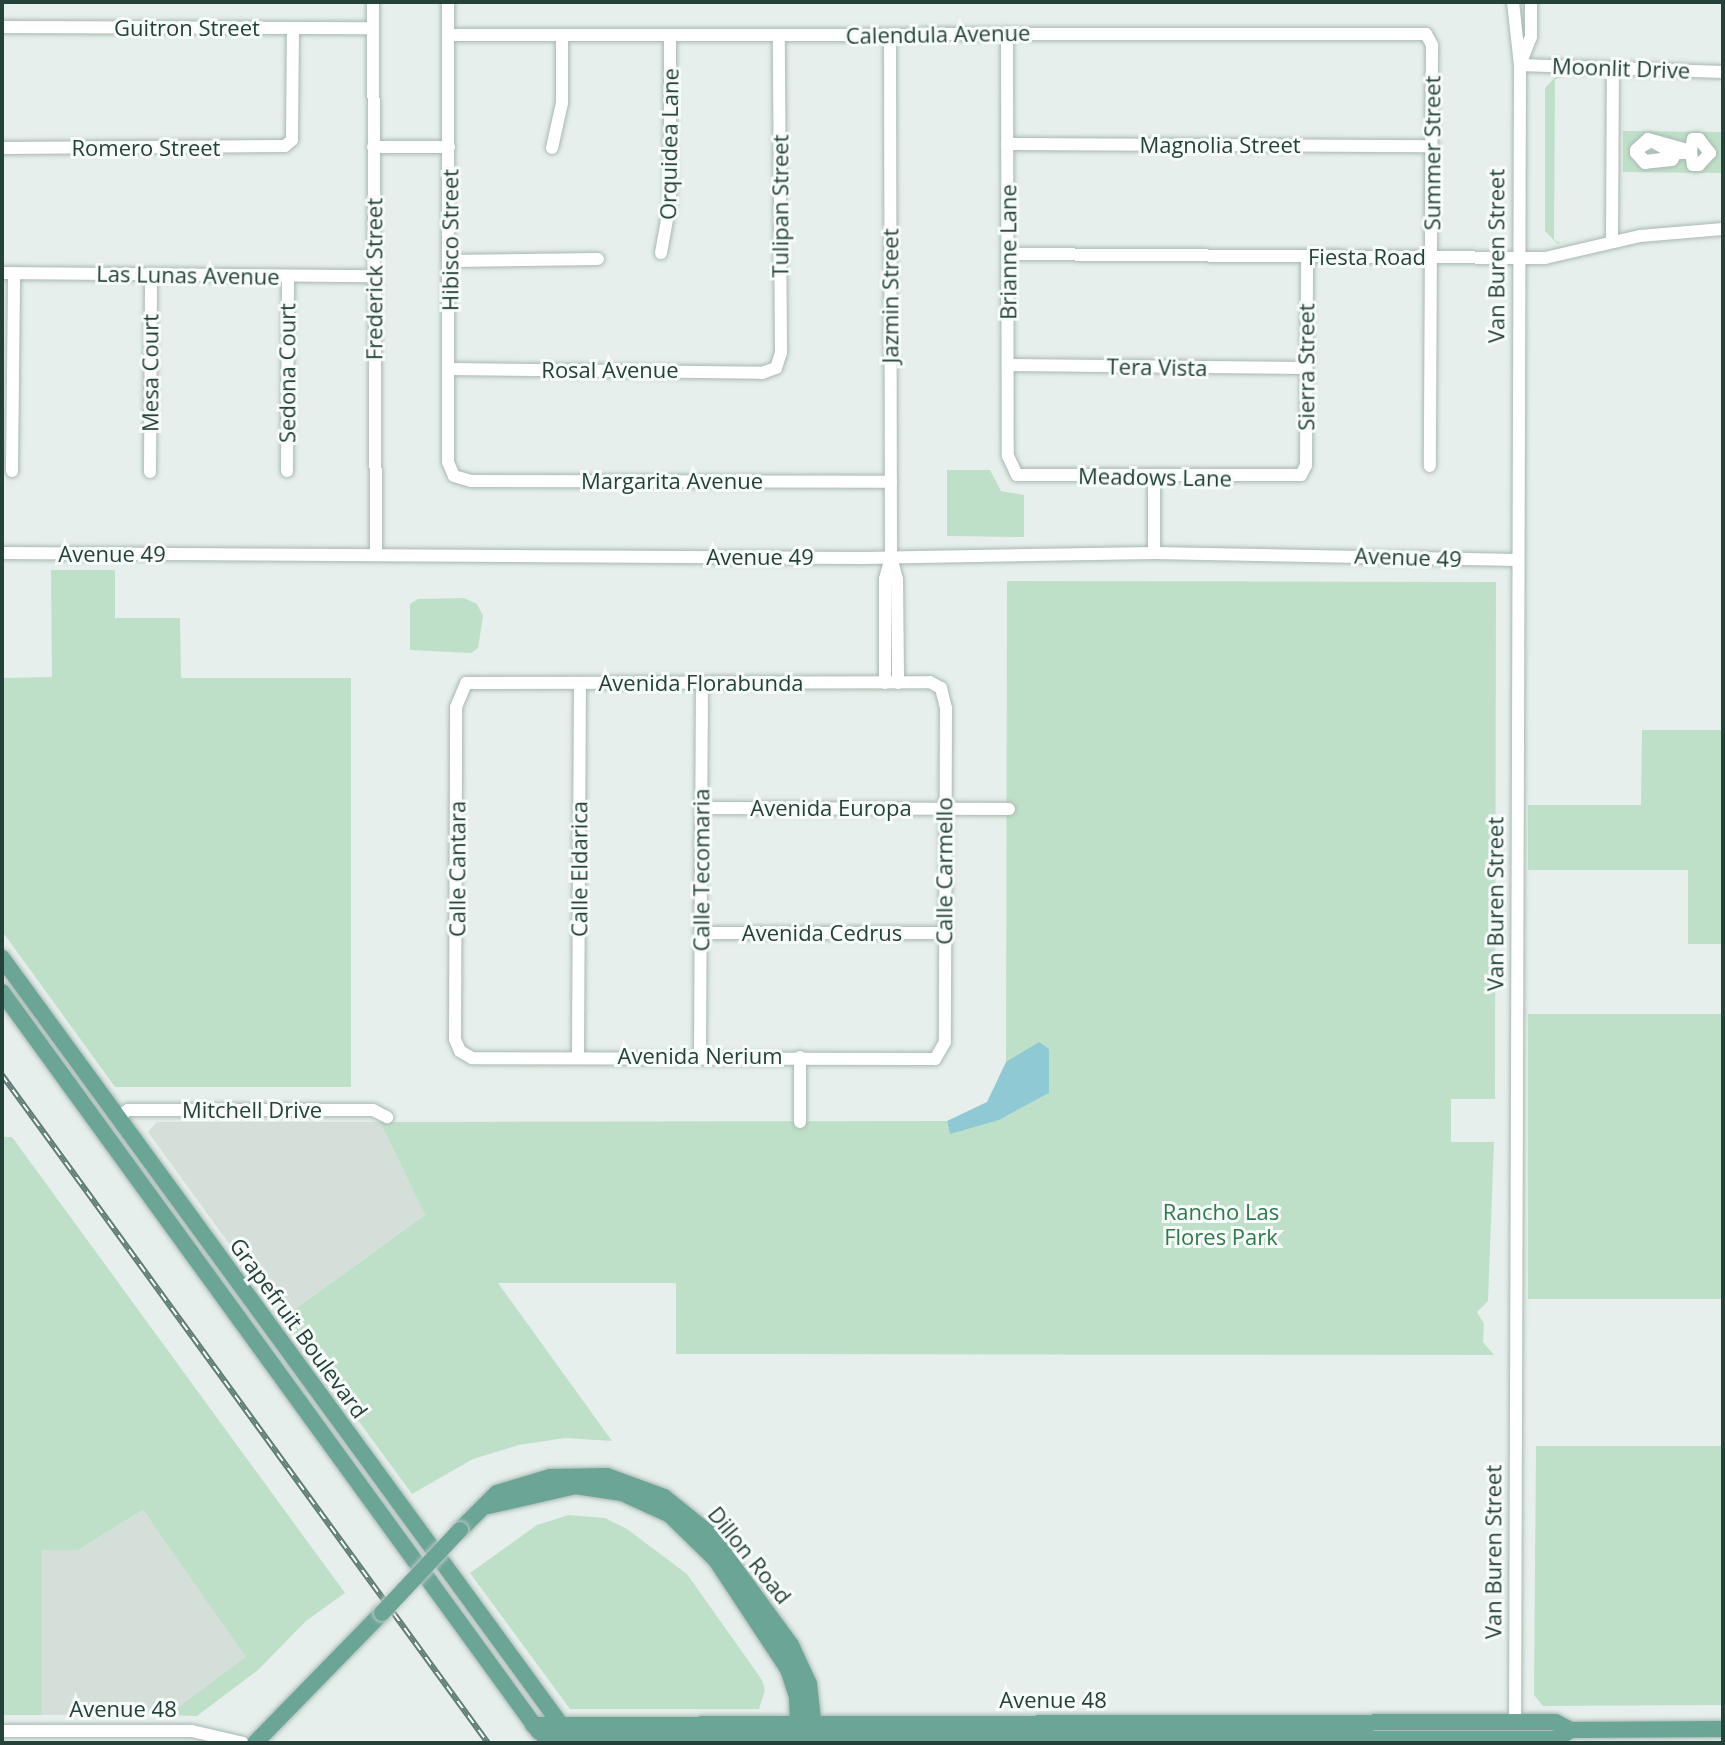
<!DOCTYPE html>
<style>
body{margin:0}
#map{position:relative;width:1725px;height:1745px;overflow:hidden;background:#e6efeb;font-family:"Open Sans",sans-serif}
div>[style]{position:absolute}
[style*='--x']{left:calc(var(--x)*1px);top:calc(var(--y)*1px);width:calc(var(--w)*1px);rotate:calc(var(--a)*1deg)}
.built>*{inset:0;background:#d4dfda}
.green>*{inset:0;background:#bfe0c8}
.water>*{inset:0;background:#8ec9d4}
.roads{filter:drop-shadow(0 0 2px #a8b8b2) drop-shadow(0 0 2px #a8b8b2)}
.minor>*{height:12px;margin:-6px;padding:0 6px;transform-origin:6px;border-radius:6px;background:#fff}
.major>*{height:16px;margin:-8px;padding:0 8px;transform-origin:8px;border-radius:8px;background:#6aa596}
.rail>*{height:6px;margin-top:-3px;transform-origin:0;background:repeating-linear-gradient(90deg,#f7fbf9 0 9px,#5f7d75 0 18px);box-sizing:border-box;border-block:2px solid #5f7d75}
.bridges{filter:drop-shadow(0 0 2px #c2cac8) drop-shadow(0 0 2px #c2cac8)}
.major-bridge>*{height:16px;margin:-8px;padding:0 8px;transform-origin:8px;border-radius:8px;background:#6aa596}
span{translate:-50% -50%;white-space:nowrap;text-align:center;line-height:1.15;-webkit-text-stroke:6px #f7fbf9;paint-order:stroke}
.street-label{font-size:22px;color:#24423a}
.park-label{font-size:22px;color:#2d7a4b}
.frame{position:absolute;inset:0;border:4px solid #24423a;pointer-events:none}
</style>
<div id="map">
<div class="built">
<i style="clip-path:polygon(157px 1122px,380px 1122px,425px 1215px,283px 1318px,148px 1132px)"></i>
<i style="clip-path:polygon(143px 1510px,247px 1657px,168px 1715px,42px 1715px,42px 1550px,78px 1550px)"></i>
</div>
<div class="green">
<i style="clip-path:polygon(1557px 75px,1577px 75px,1555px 79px,1554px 239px,1559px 243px,1573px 237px,1558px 244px,1545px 231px,1545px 88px)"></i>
<i style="clip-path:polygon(1623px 131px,1723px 132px,1723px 173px,1623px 172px)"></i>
<i style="clip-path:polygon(947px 470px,990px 470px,1001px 491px,1024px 495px,1024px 537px,947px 536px)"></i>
<i style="clip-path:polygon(51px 570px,115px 570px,115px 618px,180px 618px,181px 678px,351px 678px,351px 1087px,115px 1087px,2px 931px,2px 678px,52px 677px)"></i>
<i style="clip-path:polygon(1007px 581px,1496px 582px,1495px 1099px,1451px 1099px,1451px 1142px,1494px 1142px,1488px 1301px,1477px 1312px,1484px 1324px,1483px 1342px,1494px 1355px,676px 1354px,676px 1283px,498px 1283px,612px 1441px,565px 1438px,519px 1445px,473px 1459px,412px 1494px,283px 1318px,425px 1215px,380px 1122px,947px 1121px,948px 1128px,999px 1120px,1049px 1093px,1006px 1062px)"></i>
<i style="clip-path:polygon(464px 598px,477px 604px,483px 616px,478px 648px,471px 653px,410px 650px,410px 604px,418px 599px)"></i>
<i style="clip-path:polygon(1642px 730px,1723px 730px,1723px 944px,1688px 944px,1688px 870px,1528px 870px,1528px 805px,1641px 805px)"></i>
<i style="clip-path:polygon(1528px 1014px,1723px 1014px,1723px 1299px,1528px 1299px)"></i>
<i style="clip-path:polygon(2px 1137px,12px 1137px,345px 1593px,306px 1621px,258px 1670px,197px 1716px,168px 1715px,246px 1657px,143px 1510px,78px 1550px,42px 1550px,42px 1715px,2px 1715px)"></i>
<i style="clip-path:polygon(1536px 1446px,1723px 1446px,1723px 1705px,1543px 1706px,1534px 1695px)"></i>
<i style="clip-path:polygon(569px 1515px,605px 1518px,627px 1529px,687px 1574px,762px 1680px,765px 1690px,759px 1709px,570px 1709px,470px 1573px,537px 1525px)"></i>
</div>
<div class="water">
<i style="clip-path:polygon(1039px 1042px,1049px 1049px,1049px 1093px,999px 1120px,950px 1134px,947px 1121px,987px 1102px,1006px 1062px)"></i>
</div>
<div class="roads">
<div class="minor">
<i style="--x:373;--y:2;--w:553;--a:89.69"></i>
<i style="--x:448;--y:2;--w:460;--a:90"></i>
<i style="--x:448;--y:462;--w:15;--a:67"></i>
<i style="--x:454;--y:476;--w:18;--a:16"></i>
<i style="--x:471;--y:481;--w:420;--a:0.1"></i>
<i style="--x:1513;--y:2;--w:63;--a:83.7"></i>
<i style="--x:1520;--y:65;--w:1657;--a:90.17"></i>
<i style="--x:2;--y:27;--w:371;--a:0.2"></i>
<i style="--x:1007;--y:33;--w:423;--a:89.9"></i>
<i style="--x:1008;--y:456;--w:21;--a:65"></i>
<i style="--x:1017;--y:475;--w:284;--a:0"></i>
<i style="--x:1301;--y:475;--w:11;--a:-63"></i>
<i style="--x:1306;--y:465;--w:208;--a:-89.7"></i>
<i style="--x:448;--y:35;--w:978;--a:-0.06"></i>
<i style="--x:1426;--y:34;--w:13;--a:61"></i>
<i style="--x:1432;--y:45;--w:421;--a:90.3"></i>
<i style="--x:890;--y:35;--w:522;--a:89.89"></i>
<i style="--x:891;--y:557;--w:23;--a:75"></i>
<i style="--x:897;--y:579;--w:104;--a:89.4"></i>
<i style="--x:1520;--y:65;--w:203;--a:2"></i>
<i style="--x:1520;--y:65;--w:30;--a:-69"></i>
<i style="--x:1531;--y:37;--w:35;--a:-90"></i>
<i style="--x:1648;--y:139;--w:45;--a:15.6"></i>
<i style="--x:1691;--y:151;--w:12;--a:-81"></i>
<i style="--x:1693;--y:139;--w:6;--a:0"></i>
<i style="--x:1699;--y:139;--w:18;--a:52"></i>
<i style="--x:1710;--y:153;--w:16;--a:133"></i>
<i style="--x:1699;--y:165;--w:6;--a:180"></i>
<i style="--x:1693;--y:165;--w:12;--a:-99"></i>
<i style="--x:1691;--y:153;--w:15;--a:180"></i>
<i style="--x:1676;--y:153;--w:8;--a:120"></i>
<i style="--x:1672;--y:160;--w:27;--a:174"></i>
<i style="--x:1645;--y:163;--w:13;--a:-132"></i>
<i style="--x:1636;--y:153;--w:13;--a:39"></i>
<i style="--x:1646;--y:161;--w:21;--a:-8"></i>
<i style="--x:1667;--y:158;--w:7;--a:-56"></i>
<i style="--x:1671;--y:152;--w:23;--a:-151"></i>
<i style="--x:1651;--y:141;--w:17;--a:149"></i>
<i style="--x:1636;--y:150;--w:16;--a:-43"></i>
<i style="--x:1007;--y:144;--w:425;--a:0.3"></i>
<i style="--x:373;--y:147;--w:76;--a:0"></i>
<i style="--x:2;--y:148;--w:283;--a:-0.4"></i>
<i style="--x:285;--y:146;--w:9;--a:-41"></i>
<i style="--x:292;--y:140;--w:112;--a:-89.5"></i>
<i style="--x:552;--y:148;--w:46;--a:-77.5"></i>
<i style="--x:562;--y:103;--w:68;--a:-90"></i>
<i style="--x:1612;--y:242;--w:174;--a:-89.7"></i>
<i style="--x:661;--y:253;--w:51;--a:-79.8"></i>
<i style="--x:670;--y:203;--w:168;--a:-90"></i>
<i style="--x:1008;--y:254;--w:537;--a:0.43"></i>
<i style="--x:1545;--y:258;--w:98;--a:-13"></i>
<i style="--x:1640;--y:236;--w:83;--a:-4.8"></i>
<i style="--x:450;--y:261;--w:148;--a:-0.8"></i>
<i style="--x:2;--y:273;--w:372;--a:0.5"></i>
<i style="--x:1008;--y:365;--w:298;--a:0.6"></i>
<i style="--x:451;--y:369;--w:311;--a:0.7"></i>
<i style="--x:762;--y:373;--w:15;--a:-20"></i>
<i style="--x:776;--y:368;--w:16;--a:-72"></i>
<i style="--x:781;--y:353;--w:318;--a:-90.4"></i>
<i style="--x:12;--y:471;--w:198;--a:-89.4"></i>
<i style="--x:287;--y:471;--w:195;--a:-89.7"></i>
<i style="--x:150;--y:472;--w:198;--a:-89.7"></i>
<i style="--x:1154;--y:477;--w:76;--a:90"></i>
<i style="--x:2;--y:553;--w:860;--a:0.33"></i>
<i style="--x:862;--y:558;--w:292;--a:-1"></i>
<i style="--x:1154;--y:553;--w:364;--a:1.1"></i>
<i style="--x:930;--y:682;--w:13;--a:29"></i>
<i style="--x:941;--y:688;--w:21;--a:76"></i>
<i style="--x:946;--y:708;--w:334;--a:90.2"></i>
<i style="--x:945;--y:1042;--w:20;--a:120"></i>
<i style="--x:935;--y:1059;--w:463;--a:-179.9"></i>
<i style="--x:472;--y:1058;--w:14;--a:-150"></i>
<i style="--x:460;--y:1051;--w:13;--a:-113"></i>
<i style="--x:455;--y:1039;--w:332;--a:-89.8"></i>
<i style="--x:456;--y:707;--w:26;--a:-67"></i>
<i style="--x:466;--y:683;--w:464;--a:-0.1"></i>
<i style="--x:885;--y:683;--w:104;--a:-90"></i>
<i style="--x:885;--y:579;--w:20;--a:-75"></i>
<i style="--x:701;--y:808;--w:308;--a:0.2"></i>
<i style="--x:701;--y:933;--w:242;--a:0"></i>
<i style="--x:578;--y:1056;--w:373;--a:-89.7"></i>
<i style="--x:700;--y:1056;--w:373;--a:-89.7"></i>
<i style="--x:800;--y:1057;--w:65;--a:90"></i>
<i style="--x:118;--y:1117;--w:12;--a:-35"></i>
<i style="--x:128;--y:1110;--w:245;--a:0"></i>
<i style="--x:373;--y:1110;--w:16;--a:27"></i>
<i style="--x:2;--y:1731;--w:190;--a:0"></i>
<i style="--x:192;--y:1731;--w:52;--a:13.2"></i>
</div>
<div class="major">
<i style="--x:2;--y:958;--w:954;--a:53.91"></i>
<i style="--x:2;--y:992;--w:914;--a:54.03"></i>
<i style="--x:488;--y:1506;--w:89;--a:-12.9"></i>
<i style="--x:575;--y:1486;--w:48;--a:8.5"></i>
<i style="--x:622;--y:1493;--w:53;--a:24.6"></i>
<i style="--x:670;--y:1515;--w:64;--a:44.4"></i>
<i style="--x:716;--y:1560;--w:131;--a:56.6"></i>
<i style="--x:788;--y:1669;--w:28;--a:72"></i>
<i style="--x:797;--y:1696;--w:35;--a:88"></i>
<i style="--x:460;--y:1530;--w:52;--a:-45"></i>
<i style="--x:497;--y:1493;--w:55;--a:-16.8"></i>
<i style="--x:550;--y:1477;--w:57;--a:-1"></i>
<i style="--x:607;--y:1476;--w:61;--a:20.2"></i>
<i style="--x:664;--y:1497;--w:59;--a:38.8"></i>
<i style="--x:710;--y:1534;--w:137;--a:53.9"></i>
<i style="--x:791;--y:1645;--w:43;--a:65.2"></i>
<i style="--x:809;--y:1684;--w:45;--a:83.7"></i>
<i style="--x:533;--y:1725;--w:1022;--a:-0.17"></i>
<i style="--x:1555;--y:1722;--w:18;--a:27"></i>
<i style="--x:1571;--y:1730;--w:152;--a:-0.4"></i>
<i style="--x:545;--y:1740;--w:1010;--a:-0.06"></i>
<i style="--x:1555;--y:1739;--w:18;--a:-29"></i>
<i style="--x:255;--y:1743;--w:182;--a:-45.7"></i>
</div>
</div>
<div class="rail">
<i style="--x:2;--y:1075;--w:826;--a:53.96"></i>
</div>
<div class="bridges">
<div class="major-bridge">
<i style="--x:382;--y:1613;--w:114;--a:-46.8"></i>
</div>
</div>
<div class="street-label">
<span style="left:187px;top:28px">Guitron Street</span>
<span style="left:938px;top:34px;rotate:-1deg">Calendula Avenue</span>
<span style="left:1621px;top:68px;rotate:2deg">Moonlit Drive</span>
<span style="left:669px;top:144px;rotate:-89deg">Orquidea Lane</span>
<span style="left:1220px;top:145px">Magnolia Street</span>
<span style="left:146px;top:148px">Romero Street</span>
<span style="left:1432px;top:153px;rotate:-90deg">Summer Street</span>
<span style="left:780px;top:206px;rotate:-90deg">Tulipan Street</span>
<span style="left:450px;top:240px;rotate:-90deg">Hibisco Street</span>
<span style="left:1008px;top:252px;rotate:-90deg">Brianne Lane</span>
<span style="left:1496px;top:256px;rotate:-90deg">Van Buren Street</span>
<span style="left:1367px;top:257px">Fiesta Road</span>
<span style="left:188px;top:275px;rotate:1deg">Las Lunas Avenue</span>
<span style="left:374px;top:279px;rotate:-90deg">Frederick Street</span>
<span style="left:890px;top:296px;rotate:-90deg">Jazmin Street</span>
<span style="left:1157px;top:367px;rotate:1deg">Tera Vista</span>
<span style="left:1306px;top:367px;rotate:-90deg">Sierra Street</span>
<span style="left:610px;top:370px">Rosal Avenue</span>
<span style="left:150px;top:373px;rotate:-90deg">Mesa Court</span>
<span style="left:287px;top:373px;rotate:-90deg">Sedona Court</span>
<span style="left:1155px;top:477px;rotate:1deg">Meadows Lane</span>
<span style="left:672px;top:481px">Margarita Avenue</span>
<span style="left:112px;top:554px">Avenue 49</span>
<span style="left:760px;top:557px">Avenue 49</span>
<span style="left:1408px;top:557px;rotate:2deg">Avenue 49</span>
<span style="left:701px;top:683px">Avenida Florabunda</span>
<span style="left:831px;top:808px">Avenida Europa</span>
<span style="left:457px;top:869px;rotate:-90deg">Calle Cantara</span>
<span style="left:579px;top:869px;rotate:-90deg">Calle Eldarica</span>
<span style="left:701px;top:870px;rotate:-90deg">Calle Tecomaria</span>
<span style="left:944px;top:871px;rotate:-90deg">Calle Carmello</span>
<span style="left:1495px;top:904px;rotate:-90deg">Van Buren Street</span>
<span style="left:822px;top:933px">Avenida Cedrus</span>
<span style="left:700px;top:1056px">Avenida Nerium</span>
<span style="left:252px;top:1110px">Mitchell Drive</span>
<span style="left:299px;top:1328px;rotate:54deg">Grapefruit Boulevard</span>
<span style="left:1493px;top:1552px;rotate:-90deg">Van Buren Street</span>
<span style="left:750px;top:1555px;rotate:51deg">Dillon Road</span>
<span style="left:1053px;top:1700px">Avenue 48</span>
<span style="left:123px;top:1709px">Avenue 48</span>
</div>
<div class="park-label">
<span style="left:1221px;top:1224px">Rancho Las<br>Flores Park</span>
</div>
<div class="frame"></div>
</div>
